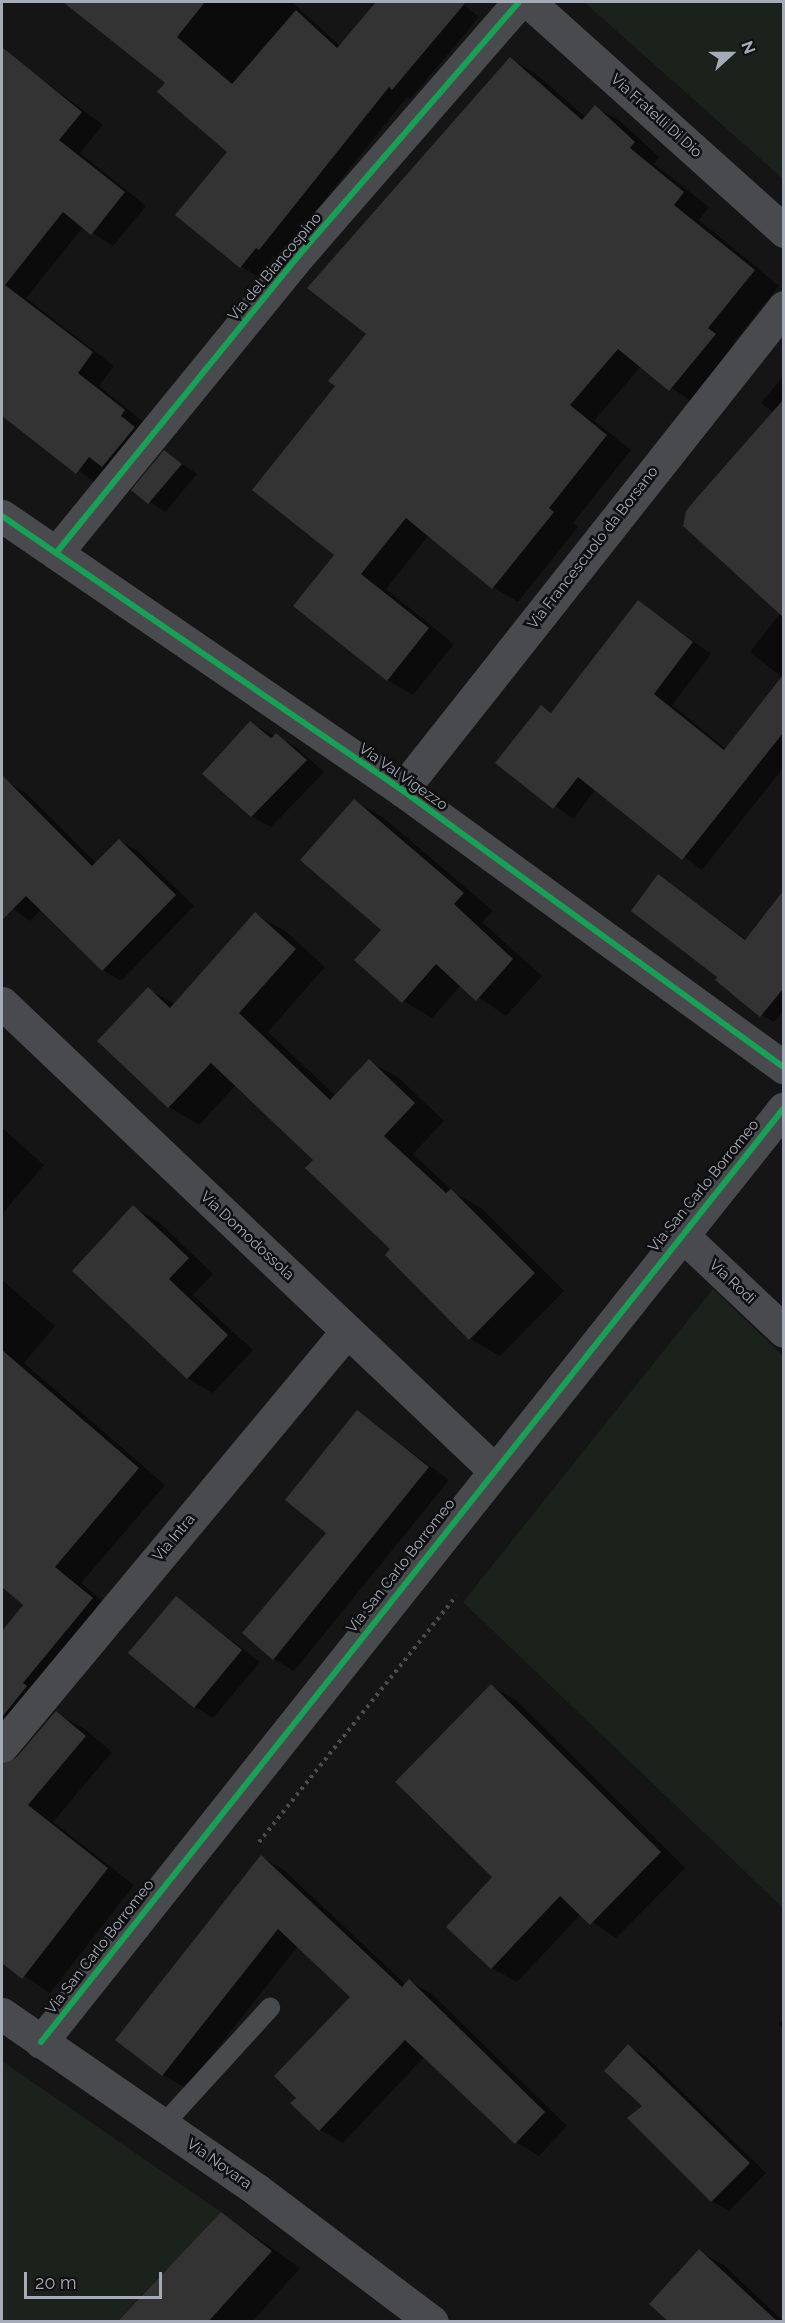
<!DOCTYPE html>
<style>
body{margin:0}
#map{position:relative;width:785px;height:2323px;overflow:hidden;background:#151515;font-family:Raleway,sans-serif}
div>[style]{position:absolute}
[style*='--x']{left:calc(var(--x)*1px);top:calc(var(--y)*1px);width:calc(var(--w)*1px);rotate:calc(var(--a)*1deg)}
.green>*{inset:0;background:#1b221b}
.shadow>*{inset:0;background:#0007}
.building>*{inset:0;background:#333334}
.path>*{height:4px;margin-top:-2px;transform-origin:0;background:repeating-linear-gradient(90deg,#4b4c4f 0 3px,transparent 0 7.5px)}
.service>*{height:20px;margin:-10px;padding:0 10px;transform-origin:10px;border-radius:10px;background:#484a4e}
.minor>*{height:33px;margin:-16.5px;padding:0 16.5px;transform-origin:16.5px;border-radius:16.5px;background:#484a4e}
.cycleway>*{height:6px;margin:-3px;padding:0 3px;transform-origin:3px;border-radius:3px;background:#1a9f57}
span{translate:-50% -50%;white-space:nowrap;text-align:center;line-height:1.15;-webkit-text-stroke:5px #0f0f11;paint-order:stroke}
.street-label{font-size:15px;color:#a5acb7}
.frame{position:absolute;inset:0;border:3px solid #a5acb7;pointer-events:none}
.north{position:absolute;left:701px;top:24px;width:60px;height:60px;-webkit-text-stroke:4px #0f0f11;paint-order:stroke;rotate:69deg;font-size:16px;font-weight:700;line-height:24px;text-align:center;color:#a5acb7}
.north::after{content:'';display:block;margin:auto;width:21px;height:27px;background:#a5acb7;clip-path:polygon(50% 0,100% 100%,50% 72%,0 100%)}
.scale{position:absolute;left:24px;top:2272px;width:138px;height:27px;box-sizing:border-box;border:3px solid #a5acb7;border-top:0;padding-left:8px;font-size:18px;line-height:21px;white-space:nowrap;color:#a5acb7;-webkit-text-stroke:4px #0f0f11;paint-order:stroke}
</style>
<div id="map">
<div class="green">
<i style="clip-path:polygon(584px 2px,783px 2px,783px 179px)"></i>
<i style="clip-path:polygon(713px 1289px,783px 1356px,783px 1908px,463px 1602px)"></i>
<i style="clip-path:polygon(2px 2061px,221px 2212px,117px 2321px,2px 2321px)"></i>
</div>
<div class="shadow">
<i style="clip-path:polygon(66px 2px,292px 2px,340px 46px,378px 2px,460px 2px,479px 17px,410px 99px,407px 97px,277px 259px,274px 257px,258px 277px,241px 266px,229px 152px,167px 82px)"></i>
<i style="clip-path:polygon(12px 57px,103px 125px,80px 153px,146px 206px,113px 246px,83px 227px,26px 298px,114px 366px,99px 386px,146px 424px,98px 485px,2px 414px,2px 68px)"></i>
<i style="clip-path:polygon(510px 59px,535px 73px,586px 118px,595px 107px,620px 121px,659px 157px,654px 164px,709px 207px,699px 220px,779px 286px,733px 343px,740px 349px,695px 404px,641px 366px,594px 421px,631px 450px,573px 523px,578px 527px,518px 602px,493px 587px,429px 535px,386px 589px,454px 644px,413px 695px,388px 680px,295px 606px,336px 554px,337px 386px,368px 334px)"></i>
<i style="clip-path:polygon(784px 375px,784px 556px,758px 587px,774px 413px,761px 403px)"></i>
<i style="clip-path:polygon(165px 452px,197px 474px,165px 512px,133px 490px)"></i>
<i style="clip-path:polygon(638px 602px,711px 654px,672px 705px,726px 749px,783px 678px,750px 652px,784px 608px,784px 767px,702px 870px,595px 790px,573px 819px,497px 763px,542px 706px,553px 713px)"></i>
<i style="clip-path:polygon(250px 723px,295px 746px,324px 772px,271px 827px,252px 816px,204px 774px)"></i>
<i style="clip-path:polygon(7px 782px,26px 793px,97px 864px,120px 841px,138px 851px,194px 906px,121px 981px,103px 970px,41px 910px,30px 921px,2px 900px,2px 788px)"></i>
<i style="clip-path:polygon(354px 801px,384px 818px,493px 911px,482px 922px,542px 976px,506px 1016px,461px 985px,432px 1018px,403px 1001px)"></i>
<i style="clip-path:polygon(659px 876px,747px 940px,784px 894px,784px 1010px,774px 1022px,755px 1011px,719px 977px)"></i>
<i style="clip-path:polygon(255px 914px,285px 931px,325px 967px,268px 1032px,336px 1096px,369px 1061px,399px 1078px,444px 1121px,413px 1154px,456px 1194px,481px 1208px,564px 1291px,500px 1356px,470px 1339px,315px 1160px,236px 1085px,199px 1125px,169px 1107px,99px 1041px,148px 989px,175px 1004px)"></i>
<i style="clip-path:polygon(2px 1128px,44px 1165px,2px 1214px)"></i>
<i style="clip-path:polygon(133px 1207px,159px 1222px,213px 1274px,193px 1295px,253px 1350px,213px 1393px,187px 1378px)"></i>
<i style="clip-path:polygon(2px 1280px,55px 1326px,24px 1363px,165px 1485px,81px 1583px,119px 1615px,10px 1758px,12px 1763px,56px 1713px,83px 1728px,112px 1752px,53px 1822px,134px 1885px,50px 1993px,2px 1961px,2px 1871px,6px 1865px,2px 1861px,2px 1633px,25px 1605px,2px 1585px)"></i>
<i style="clip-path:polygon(357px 1412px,449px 1480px,294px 1671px,274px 1659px,245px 1632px,328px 1533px)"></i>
<i style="clip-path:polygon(176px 1598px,260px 1662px,213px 1718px,195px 1707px)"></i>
<i style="clip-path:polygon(491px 1686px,516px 1700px,685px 1868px,616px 1938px,581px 1914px,517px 1982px,492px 1968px)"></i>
<i style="clip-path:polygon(261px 1857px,284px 1870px,406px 1985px,410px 1981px,432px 1994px,567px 2126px,539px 2156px,516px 2142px,425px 2056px,343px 2143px,320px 2130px,292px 2103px,352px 1997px,298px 1946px,186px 2088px,163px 2075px)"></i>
<i style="clip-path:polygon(784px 2019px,784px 2029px,778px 2023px)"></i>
<i style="clip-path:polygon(628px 2046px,645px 2056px,766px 2173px,729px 2211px,712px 2201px,629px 2118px,644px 2106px)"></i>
<i style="clip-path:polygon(221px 2213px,300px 2268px,252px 2322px,120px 2322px)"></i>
<i style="clip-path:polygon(699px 2251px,725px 2266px,784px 2322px,671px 2322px)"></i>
</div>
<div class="building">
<i style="clip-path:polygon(63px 2px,205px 2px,177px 37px,232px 84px,296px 10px,337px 48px,376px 2px,466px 2px,392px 90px,389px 87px,259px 250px,256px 248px,240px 268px,175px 215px,227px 152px,157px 92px,165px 83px)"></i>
<i style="clip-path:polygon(2px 47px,82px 112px,59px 140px,125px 192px,91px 235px,63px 212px,5px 285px,93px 352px,78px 373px,125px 410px,121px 416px,135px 427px,102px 467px,89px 457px,76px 474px,2px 416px)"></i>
<i style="clip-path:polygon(510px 57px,582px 120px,595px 105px,635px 142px,630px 148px,684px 192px,674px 205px,755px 270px,708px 328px,716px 334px,669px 391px,618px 349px,570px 405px,607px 435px,549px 508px,554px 512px,492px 589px,406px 518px,361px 574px,429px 628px,387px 681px,293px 606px,334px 555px,252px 490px,335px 386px,328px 381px,366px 334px,307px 288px)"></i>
<i style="clip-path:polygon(783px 400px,783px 617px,683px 526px,686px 511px,695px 500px)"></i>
<i style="clip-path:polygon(164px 450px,182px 464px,148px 504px,131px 490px)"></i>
<i style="clip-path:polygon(638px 600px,693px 642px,654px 694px,724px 750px,783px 675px,783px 733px,682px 860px,578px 777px,553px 809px,495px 763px,541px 705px,551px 713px)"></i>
<i style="clip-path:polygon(250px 721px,271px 738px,276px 733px,307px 760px,251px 817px,202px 774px)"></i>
<i style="clip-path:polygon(2px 775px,92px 866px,119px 839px,176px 895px,102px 971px,26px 896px,2px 920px)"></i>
<i style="clip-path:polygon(354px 799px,464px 893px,454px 904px,513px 959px,476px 1001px,436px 964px,402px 1003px,354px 960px,381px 930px,300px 860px)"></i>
<i style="clip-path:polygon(658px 874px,745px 940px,783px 891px,783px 989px,760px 1017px,715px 980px,717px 977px,631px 911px)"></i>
<i style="clip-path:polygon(255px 912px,296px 949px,239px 1013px,330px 1100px,369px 1059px,415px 1103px,384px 1136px,446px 1193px,451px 1189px,535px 1273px,469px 1340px,385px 1255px,390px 1249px,305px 1168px,313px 1160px,211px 1063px,168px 1108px,97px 1041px,148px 987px,170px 1008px)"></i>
<i style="clip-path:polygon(133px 1205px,189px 1258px,169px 1279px,228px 1335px,187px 1379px,72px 1271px)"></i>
<i style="clip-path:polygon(2px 1350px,139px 1468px,55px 1567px,93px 1598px,23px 1683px,27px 1686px,2px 1717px,2px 1631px,23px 1605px,2px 1587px)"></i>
<i style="clip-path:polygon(357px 1410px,429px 1467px,273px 1660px,242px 1633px,326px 1533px,285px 1500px)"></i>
<i style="clip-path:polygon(176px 1596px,242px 1650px,194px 1708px,128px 1653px)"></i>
<i style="clip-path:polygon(491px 1684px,661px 1852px,590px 1925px,560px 1896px,491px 1969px,446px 1927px,492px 1877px,395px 1782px)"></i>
<i style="clip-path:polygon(56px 1711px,86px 1736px,28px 1805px,108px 1868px,22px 1979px,2px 1963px,2px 1764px,16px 1758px)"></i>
<i style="clip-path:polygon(261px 1855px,402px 1987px,409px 1979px,545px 2112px,515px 2144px,405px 2040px,319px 2131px,290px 2103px,296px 2098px,274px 2076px,350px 1997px,278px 1929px,162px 2076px,115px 2040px)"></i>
<i style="clip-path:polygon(628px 2044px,750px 2163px,711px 2202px,627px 2118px,642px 2106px,604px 2071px)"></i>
<i style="clip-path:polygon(221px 2212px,272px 2251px,208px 2322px,117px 2322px)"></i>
<i style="clip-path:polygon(699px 2249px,778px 2322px,669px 2322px,649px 2304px)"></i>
</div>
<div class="path">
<i style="--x:259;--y:1842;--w:315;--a:-51.3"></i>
</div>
<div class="service">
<i style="--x:163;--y:2125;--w:159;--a:-47.6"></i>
</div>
<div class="minor">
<i style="--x:529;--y:2;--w:343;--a:41.9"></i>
<i style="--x:2;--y:516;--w:485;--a:34.4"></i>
<i style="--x:402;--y:790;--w:472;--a:36"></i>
<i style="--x:56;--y:553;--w:385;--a:-50.8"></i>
<i style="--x:299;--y:255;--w:335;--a:-49"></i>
<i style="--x:402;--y:790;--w:616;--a:-51.66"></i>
<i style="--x:2;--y:1003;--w:677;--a:43.5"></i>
<i style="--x:681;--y:1234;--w:141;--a:43.3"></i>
<i style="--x:2;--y:1746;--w:540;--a:-50.26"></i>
<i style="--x:2;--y:2014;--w:310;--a:34.6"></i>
<i style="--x:257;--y:2190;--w:219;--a:37"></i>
<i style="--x:41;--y:2042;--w:1193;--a:-51.5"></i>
</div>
<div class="cycleway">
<i style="--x:2;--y:516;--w:485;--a:34.4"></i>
<i style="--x:402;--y:790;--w:472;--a:36"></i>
<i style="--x:56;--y:553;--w:385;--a:-50.8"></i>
<i style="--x:299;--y:255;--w:335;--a:-49"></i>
<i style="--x:41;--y:2042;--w:1193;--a:-51.5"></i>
</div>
<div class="street-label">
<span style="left:656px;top:116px;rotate:42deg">Via Fratelli Di Dio</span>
<span style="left:275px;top:267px;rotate:-50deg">Via del Biancospino</span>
<span style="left:593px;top:548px;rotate:-52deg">Via Francescuolo da Borsano</span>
<span style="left:403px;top:777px;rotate:35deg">Via Val Vigezzo</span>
<span style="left:704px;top:1186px;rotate:-51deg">Via San Carlo Borromeo</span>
<span style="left:247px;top:1236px;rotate:43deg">Via Domodossola</span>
<span style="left:732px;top:1282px;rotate:43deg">Via Rodi</span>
<span style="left:174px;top:1538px;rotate:-50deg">Via Intra</span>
<span style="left:401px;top:1566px;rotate:-52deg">Via San Carlo Borromeo</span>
<span style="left:100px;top:1947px;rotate:-52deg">Via San Carlo Borromeo</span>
<span style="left:219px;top:2164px;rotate:35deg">Via Novara</span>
</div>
<div class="frame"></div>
<div class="north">N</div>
<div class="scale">20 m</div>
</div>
